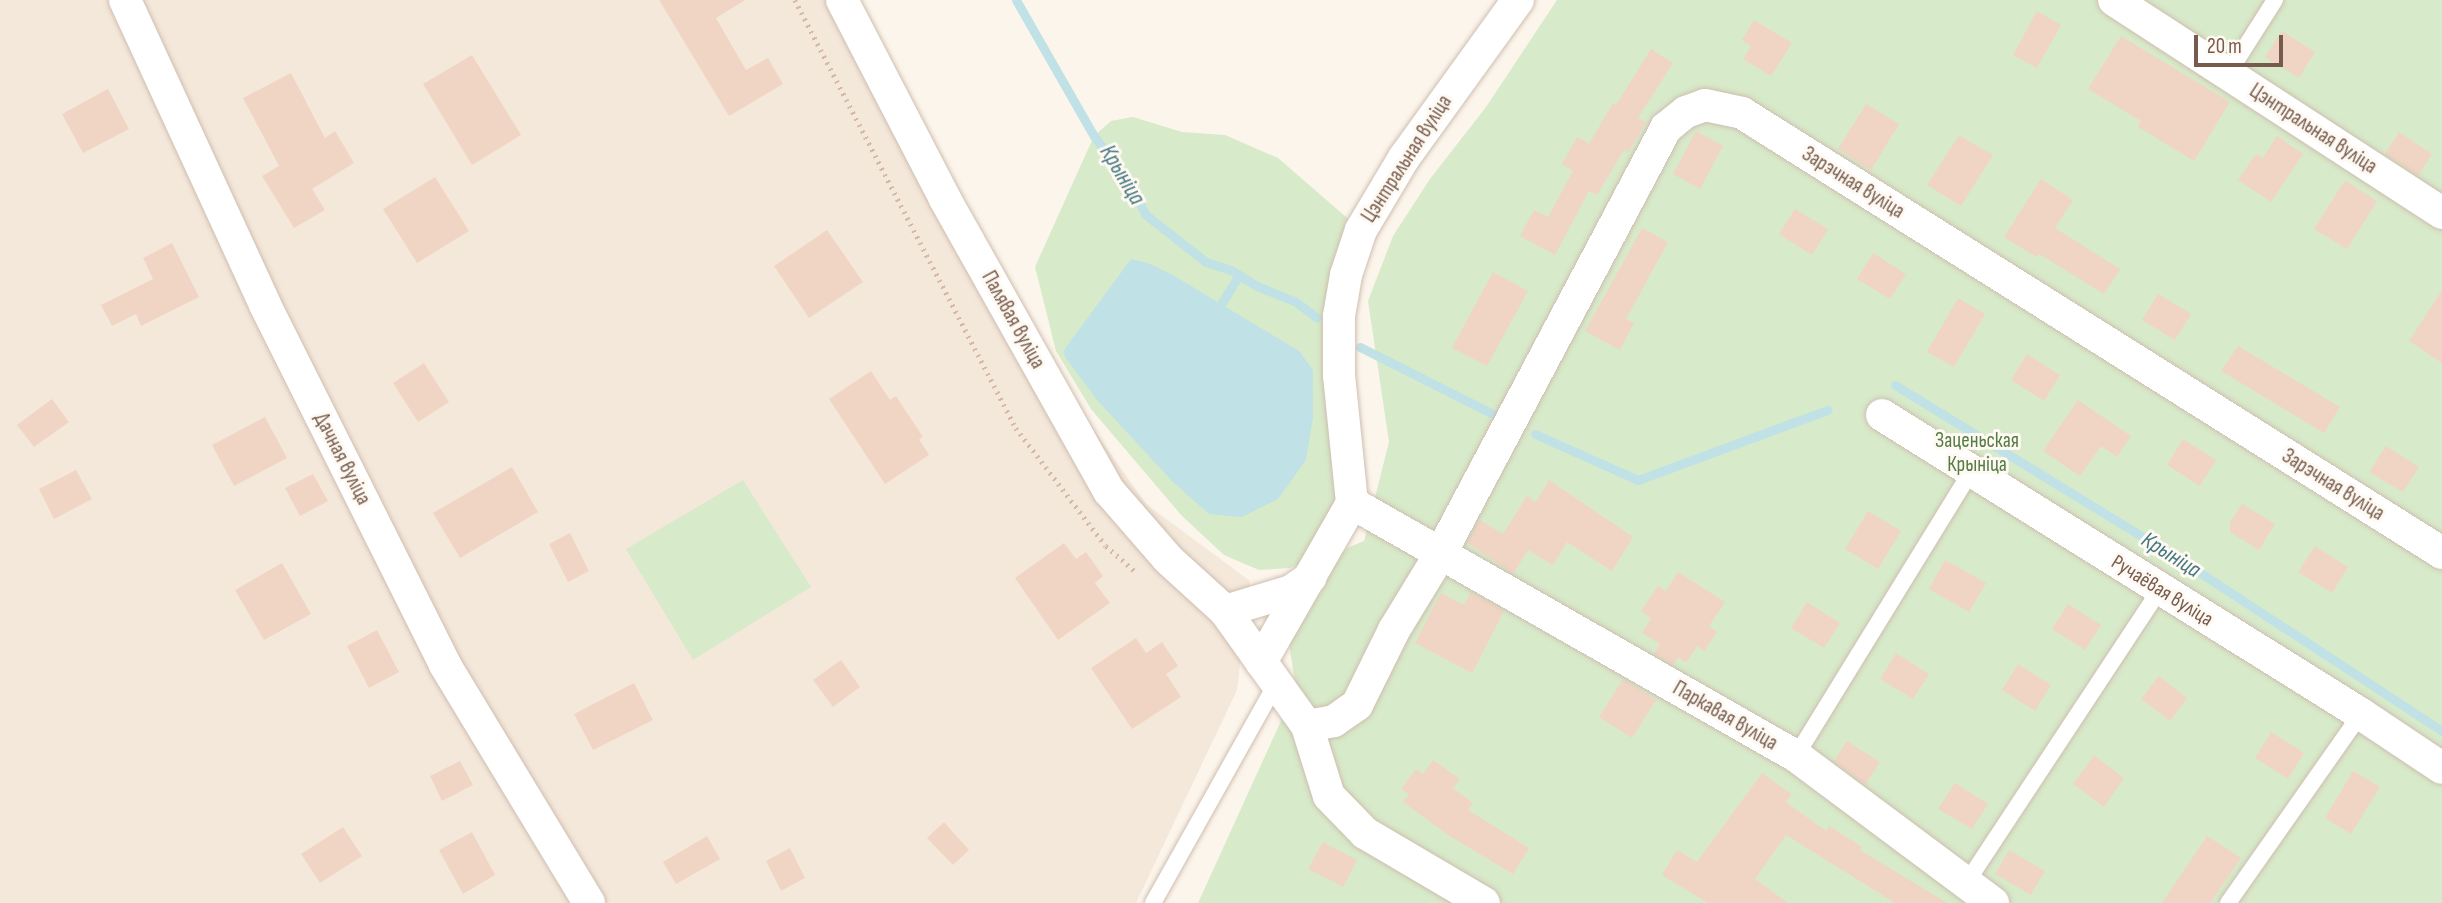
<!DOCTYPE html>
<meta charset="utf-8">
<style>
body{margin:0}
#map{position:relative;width:2442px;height:903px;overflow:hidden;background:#fcf5eb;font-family:"Sofia Sans Condensed",sans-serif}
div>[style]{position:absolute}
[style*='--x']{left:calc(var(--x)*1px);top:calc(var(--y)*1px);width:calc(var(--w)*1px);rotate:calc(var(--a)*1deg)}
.residential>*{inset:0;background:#f4e8da}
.green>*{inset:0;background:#d7eac9}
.water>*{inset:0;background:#c0e1e6}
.stream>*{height:9px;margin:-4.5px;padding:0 4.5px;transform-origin:4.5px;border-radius:4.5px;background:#c0e1e6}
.building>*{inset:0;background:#f1d5c4}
.path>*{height:4.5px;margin-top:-2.25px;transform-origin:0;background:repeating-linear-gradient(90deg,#d6b8a6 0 2px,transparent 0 7px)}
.roads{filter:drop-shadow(0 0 2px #cebeb0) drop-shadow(0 0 2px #cebeb0)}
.service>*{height:16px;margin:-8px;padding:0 8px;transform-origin:8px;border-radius:8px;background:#fff}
.minor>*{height:32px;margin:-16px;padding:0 16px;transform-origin:16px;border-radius:16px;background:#fff}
span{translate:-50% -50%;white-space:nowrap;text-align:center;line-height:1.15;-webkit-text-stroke:6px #fef9f2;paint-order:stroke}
.street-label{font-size:21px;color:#775c4e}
.park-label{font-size:21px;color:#567c46}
.water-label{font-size:23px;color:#457882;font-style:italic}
.scale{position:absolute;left:2194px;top:35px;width:89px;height:32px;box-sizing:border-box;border:4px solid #775c4e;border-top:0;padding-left:9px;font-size:21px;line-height:24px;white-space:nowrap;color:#775c4e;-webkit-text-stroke:5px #fef9f2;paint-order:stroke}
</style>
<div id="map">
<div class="residential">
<i style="clip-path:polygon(0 0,856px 0,1052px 371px,1146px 504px,1250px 581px,1237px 690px,1136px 903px,0 903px)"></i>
</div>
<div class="green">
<i style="clip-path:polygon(1557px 0,2442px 0,2442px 903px,1198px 903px,1296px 688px,1287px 631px,1304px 597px,1321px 593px,1334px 561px,1347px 548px,1364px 541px,1389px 442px,1368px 301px,1393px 236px,1430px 179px,1486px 107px)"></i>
<i style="clip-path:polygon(1133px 117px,1182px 132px,1225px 135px,1278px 158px,1361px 230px,1346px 275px,1352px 503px,1327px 552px,1290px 568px,1259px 570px,1224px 555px,1182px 516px,1091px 409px,1056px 351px,1035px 267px,1094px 136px,1111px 121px)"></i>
<i style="clip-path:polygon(743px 480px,811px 587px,693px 660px,626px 549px)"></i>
</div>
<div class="water">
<i style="clip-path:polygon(1131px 259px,1148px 263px,1171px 274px,1299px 351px,1313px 370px,1313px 417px,1306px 460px,1278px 499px,1242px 517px,1209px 514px,1173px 482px,1098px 401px,1065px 357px,1064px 350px)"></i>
</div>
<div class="stream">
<i style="--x:1016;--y:0;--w:157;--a:60.2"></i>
<i style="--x:1094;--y:136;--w:61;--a:53.7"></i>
<i style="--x:1130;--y:185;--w:34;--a:62"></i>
<i style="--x:1146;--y:215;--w:76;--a:38.1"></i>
<i style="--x:1206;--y:262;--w:26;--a:18"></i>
<i style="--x:1231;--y:270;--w:31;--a:32"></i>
<i style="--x:1257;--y:286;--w:42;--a:22.3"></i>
<i style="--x:1296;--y:302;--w:26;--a:37"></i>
<i style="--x:1221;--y:304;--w:34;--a:-58"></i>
<i style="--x:1360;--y:347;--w:149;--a:26.7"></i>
<i style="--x:1895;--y:385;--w:346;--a:31.5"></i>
<i style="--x:2190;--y:566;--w:301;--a:33.2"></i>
<i style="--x:1535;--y:434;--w:113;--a:24.1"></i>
<i style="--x:1638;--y:480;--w:202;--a:-20.3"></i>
</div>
<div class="building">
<i style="clip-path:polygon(659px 0,745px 0,716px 18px,746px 70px,768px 58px,783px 84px,729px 116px)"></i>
<i style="clip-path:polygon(2037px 11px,2061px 25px,2037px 68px,2013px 55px)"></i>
<i style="clip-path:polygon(1754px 20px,1792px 43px,1771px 76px,1743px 59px,1751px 46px,1742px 40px)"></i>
<i style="clip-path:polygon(2282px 31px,2315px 52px,2299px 78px,2265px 57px)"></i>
<i style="clip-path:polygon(2121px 36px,2230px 102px,2194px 161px,2137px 126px,2141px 121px,2088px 89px)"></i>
<i style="clip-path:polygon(1651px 49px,1673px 63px,1638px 118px,1646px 122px,1628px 152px,1624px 150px,1597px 195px,1589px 191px,1555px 255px,1520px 236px,1534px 210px,1548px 217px,1573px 171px,1562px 164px,1577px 137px,1589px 144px,1613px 103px,1616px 105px)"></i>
<i style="clip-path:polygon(472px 55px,521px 135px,472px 165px,423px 84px)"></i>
<i style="clip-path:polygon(291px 73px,325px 138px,335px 131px,354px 163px,312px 189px,325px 210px,294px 228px,262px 176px,279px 166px,243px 98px)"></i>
<i style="clip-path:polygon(108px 89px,129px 129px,83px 153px,62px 114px)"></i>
<i style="clip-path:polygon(1866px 104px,1899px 124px,1871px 170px,1838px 149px)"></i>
<i style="clip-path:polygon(1696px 131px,1723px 146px,1700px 189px,1673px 174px)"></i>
<i style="clip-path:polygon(2399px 132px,2432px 154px,2418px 176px,2385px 154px)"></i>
<i style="clip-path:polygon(1959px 135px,1993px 155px,1961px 206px,1927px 185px)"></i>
<i style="clip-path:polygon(2277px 136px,2303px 154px,2271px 202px,2238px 180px,2256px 154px,2263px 158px)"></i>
<i style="clip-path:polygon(435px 177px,469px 231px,417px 263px,383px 209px)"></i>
<i style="clip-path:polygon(2041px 179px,2073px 200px,2055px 228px,2120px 269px,2104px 294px,2039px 254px,2036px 257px,2004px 237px)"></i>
<i style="clip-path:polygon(2345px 180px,2377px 201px,2347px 249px,2314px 229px)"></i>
<i style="clip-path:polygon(1795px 209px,1828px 229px,1812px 255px,1779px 234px)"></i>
<i style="clip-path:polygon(1642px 228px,1668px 242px,1626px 319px,1634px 323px,1620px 350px,1585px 331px)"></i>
<i style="clip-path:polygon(827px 230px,863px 282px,809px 318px,774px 266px)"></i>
<i style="clip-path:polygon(172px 243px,199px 297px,141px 326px,136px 314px,112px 326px,101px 305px,153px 279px,143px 258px)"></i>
<i style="clip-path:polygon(1873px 253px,1906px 274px,1890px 299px,1857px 279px)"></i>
<i style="clip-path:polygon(1493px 272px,1528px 291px,1487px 366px,1452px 348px)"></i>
<i style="clip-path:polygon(2442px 290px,2442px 363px,2409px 341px)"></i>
<i style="clip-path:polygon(2158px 294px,2191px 314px,2175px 340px,2142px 320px)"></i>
<i style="clip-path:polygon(1958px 298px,1985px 314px,1954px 367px,1927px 352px)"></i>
<i style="clip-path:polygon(2238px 346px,2340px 407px,2324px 433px,2221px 371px)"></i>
<i style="clip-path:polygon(2027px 354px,2060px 375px,2044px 401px,2011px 380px)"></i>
<i style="clip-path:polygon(424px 363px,449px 402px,418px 422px,393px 383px)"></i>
<i style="clip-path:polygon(871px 371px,890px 400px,896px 396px,923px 437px,919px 439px,929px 455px,885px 484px,829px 399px)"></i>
<i style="clip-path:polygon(52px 399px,69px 422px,34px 447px,17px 425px)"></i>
<i style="clip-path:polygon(2078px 400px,2131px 436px,2117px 457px,2101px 446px,2080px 476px,2043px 451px)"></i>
<i style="clip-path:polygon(265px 417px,287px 458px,234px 486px,212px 445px)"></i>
<i style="clip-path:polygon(2183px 439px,2216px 460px,2200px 486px,2167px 465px)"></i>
<i style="clip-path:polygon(2386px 446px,2419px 467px,2403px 492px,2369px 472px)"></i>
<i style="clip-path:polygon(512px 467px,538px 512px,460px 558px,433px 513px)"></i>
<i style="clip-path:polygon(76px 470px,92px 499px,54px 519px,39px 489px)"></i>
<i style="clip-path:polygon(313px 474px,328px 501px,300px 516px,285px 488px)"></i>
<i style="clip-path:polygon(1549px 480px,1633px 537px,1612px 571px,1567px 542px,1553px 565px,1528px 550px,1513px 574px,1467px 542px,1480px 520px,1503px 534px,1527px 496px,1536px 502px)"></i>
<i style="clip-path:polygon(2242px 504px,2275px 524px,2259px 550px,2230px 532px,2230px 522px)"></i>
<i style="clip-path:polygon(1868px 511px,1901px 531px,1878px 569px,1845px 549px)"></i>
<i style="clip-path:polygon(570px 533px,589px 571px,568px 582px,549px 544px)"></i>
<i style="clip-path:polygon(1064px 543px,1076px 559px,1086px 552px,1103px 576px,1095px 583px,1110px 603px,1058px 640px,1015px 578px)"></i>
<i style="clip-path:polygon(2315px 546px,2348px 567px,2332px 593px,2298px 572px)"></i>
<i style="clip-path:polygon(1945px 560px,1986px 583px,1969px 612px,1929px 589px)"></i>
<i style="clip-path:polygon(282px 563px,311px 614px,264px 640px,235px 590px)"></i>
<i style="clip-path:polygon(1678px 572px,1725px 602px,1709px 626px,1717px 632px,1704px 651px,1697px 646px,1686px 663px,1678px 657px,1673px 665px,1654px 654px,1660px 644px,1642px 633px,1651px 618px,1641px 611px,1658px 586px,1666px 591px)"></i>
<i style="clip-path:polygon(1471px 592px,1504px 611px,1472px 673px,1415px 643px,1441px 593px,1464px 605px)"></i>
<i style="clip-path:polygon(1807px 602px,1840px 623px,1824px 648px,1791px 628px)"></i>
<i style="clip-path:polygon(2068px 604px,2101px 625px,2085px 650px,2052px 629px)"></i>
<i style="clip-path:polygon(377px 630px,399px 672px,369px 688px,347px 646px)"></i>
<i style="clip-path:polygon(1136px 638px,1146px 653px,1162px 642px,1178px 666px,1166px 674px,1181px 697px,1132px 729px,1091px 668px)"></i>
<i style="clip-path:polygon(1896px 653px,1929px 674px,1913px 699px,1880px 679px)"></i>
<i style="clip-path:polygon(841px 660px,860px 687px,833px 707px,813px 680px)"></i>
<i style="clip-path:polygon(2018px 664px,2051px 685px,2035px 711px,2002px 690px)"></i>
<i style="clip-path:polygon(2159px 676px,2187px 698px,2170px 721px,2141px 699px)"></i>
<i style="clip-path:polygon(1623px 679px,1656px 700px,1632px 738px,1599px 717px)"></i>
<i style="clip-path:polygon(634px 683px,653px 720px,593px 750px,574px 714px)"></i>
<i style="clip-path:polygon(2271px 732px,2304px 753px,2288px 779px,2255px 758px)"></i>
<i style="clip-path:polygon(1847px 741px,1880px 762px,1865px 785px,1834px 761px)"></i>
<i style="clip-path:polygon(2094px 755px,2124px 778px,2104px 807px,2073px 784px)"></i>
<i style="clip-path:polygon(1433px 760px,1460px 779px,1453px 788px,1473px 803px,1468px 810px,1529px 848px,1513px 874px,1448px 835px,1403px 802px,1409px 794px,1401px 789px,1416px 769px,1423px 774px)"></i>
<i style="clip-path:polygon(460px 761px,473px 785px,442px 801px,430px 776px)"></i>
<i style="clip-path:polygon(2353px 771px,2380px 787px,2351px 834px,2325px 818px)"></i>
<i style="clip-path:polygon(1762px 773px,1791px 794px,1786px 802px,1826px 831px,1829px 826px,1862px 847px,1860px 850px,1947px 903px,1895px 903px,1786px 835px,1755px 879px,1788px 903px,1708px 903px,1662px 875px,1677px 850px,1697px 862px)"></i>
<i style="clip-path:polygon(1955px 783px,1988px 804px,1972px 829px,1938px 809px)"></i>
<i style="clip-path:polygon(944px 822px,969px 850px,953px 865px,927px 838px)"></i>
<i style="clip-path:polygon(343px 827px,362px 856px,320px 883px,301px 854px)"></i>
<i style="clip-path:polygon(472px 832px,495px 875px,463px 894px,439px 850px)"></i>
<i style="clip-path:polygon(707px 836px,720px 859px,676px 884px,663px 862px)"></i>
<i style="clip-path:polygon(2207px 836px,2241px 858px,2210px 903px,2162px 903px)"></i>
<i style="clip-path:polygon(1323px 842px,1357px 860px,1343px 887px,1308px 869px)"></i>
<i style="clip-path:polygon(790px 848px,805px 878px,781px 891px,766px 861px)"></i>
<i style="clip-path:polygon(2009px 850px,2045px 871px,2031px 895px,1995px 874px)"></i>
</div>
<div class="path">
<i style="--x:795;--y:0;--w:482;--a:62.7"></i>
<i style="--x:1016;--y:428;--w:148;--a:52.7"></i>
<i style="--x:1106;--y:546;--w:41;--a:41.1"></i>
</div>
<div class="roads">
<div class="service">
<i style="--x:2228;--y:74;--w:88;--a:-57.6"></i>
<i style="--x:1796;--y:756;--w:334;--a:-58.4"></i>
<i style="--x:1965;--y:885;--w:354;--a:-56.6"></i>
<i style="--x:1153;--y:903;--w:251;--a:-60.7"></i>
<i style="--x:2228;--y:903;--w:231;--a:-54.9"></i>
</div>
<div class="minor">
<i style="--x:125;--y:0;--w:336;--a:65.3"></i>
<i style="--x:265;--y:305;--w:402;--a:63.4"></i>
<i style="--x:445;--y:665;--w:278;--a:58.8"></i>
<i style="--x:842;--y:0;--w:224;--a:62.6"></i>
<i style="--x:945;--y:199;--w:335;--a:60.7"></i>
<i style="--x:1109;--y:491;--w:91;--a:49"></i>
<i style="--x:1169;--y:560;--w:76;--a:42.3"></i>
<i style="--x:1225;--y:611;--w:141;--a:54.5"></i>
<i style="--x:1307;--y:726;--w:73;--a:72.6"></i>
<i style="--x:1329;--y:796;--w:52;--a:45.8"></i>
<i style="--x:1365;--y:833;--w:138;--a:30.5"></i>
<i style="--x:2114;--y:0;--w:391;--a:33"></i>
<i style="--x:1882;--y:415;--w:565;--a:31.97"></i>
<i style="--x:2361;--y:714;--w:97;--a:33.7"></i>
<i style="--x:1352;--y:503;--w:511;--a:29.68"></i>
<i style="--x:1796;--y:756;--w:246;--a:36.7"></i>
<i style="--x:1225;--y:611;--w:69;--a:-16.9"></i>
<i style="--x:1291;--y:591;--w:24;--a:-35"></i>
<i style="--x:1261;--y:662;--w:183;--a:-60.2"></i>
<i style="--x:1352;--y:503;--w:128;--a:-95.8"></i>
<i style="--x:1339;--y:376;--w:60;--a:-90"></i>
<i style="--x:1339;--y:316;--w:42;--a:-80.3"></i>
<i style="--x:1346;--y:275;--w:47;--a:-71.6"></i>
<i style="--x:1361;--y:230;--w:84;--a:-59.2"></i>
<i style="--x:1404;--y:158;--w:195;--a:-54.2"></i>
<i style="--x:1307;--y:726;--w:27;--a:-10"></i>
<i style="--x:1334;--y:721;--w:28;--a:-35"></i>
<i style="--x:1357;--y:705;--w:84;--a:-63.7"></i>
<i style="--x:1394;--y:630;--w:90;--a:-58.6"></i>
<i style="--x:1441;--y:553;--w:481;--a:-62.1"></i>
<i style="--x:1666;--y:128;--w:26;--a:-39"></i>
<i style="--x:1686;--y:112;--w:20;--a:-20"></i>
<i style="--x:1705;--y:105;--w:38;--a:12"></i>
<i style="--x:1742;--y:113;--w:827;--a:32.15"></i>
</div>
</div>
<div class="street-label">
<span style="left:2313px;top:129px;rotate:33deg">Цэнтральная вуліца</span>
<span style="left:1407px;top:159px;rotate:-57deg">Цэнтральная вуліца</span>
<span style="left:1853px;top:183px;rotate:32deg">Зарэчная вуліца</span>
<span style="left:1013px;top:320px;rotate:61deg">Палявая вуліца</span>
<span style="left:342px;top:459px;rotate:63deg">Дачная вуліца</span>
<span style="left:2333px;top:485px;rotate:32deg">Зарэчная вуліца</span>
<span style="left:2162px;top:591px;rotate:32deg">Ручаёвая вуліца</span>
<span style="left:1725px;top:716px;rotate:30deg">Паркавая вуліца</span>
</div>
<div class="park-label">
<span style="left:1977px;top:453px">Заценьская<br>Крыніца</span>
</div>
<div class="water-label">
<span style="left:1122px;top:175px;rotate:59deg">Крыніца</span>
<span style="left:2171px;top:555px;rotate:32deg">Крыніца</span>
</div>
<div class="scale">20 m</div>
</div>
